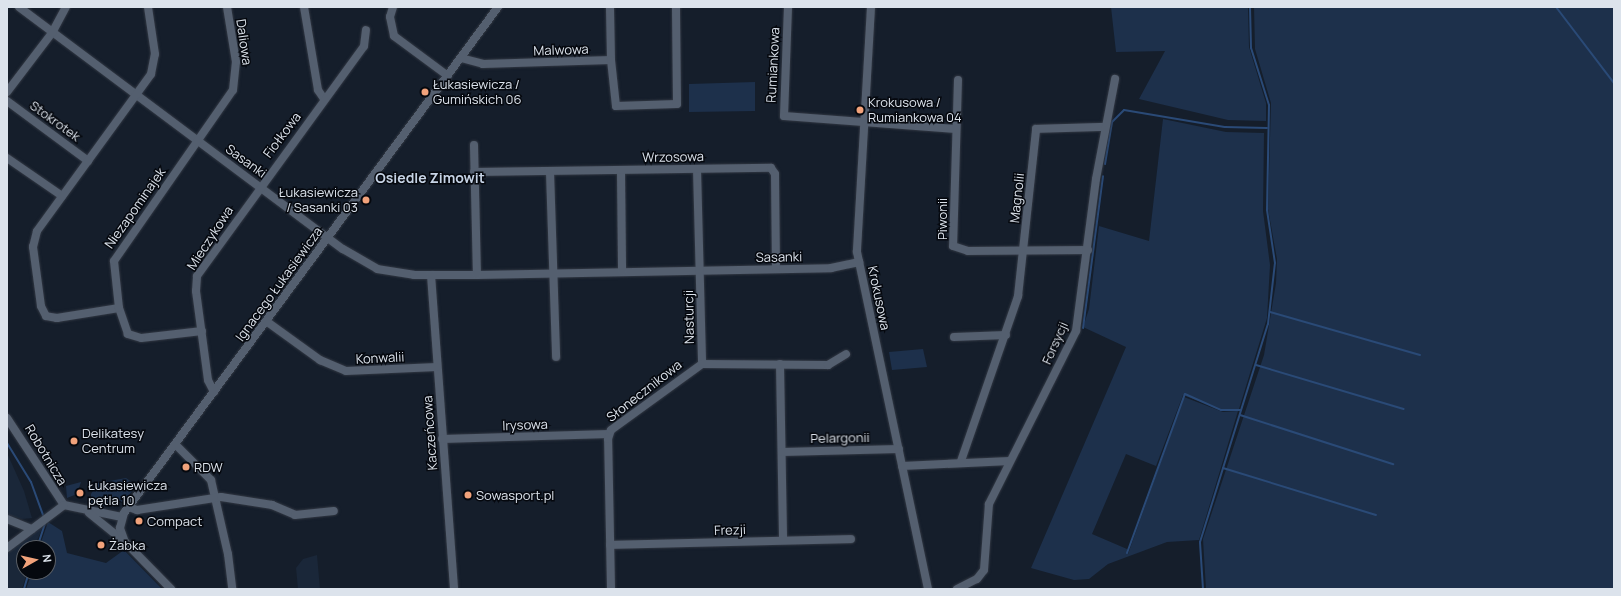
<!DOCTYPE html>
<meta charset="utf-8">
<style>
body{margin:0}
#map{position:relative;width:1621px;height:596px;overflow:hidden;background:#151e2b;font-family:Manrope,sans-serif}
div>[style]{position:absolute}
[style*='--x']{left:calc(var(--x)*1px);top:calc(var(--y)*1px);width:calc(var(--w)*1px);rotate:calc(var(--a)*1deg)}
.built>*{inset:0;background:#1a2739}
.green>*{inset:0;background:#1d304b}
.stream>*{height:2px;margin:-1px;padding:0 1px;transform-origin:1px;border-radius:1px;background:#2a4a77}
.roads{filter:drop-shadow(0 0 1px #323843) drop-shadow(0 0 1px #323843)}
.minor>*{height:8px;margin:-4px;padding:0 4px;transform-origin:4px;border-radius:4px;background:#545f6f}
.dots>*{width:11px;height:11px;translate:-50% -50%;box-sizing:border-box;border:2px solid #05080e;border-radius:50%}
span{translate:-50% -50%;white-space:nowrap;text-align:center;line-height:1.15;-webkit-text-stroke:3px #05080e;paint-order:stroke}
.street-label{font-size:13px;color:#dce3ec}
.poi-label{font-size:13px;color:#dce3ec}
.left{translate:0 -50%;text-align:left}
.right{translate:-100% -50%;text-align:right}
.neighbourhood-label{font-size:14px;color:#c6d3e5;font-weight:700}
.frame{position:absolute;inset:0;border:8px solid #dce3ec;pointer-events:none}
.north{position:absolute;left:16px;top:540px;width:40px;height:40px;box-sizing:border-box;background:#05080e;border:1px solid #5b6067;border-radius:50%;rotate:82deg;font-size:11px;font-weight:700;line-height:16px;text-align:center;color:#dce3ec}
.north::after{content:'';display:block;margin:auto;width:14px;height:18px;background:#f1a27b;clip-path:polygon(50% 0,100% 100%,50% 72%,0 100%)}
</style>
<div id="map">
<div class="built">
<i style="clip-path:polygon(7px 453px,24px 491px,32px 518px,22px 519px,7px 515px)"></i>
<i style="clip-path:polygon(44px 524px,34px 548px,24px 548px,24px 572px,27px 572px,22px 589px,7px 589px,7px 552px)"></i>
<i style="clip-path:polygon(317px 555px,320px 589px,298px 589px,296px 568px,303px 559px)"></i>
</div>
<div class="green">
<i style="clip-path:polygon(1111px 7px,1248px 7px,1249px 47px,1266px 103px,1266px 121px,1228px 120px,1139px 99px,1165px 51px,1116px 52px)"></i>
<i style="clip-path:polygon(1254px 7px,1614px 7px,1614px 589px,1206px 589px,1203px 539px,1264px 355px,1276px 283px,1277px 259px,1268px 209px,1271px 103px,1255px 49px)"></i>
<i style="clip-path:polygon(755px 82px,755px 111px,689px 112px,689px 84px)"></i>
<i style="clip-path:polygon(1163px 119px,1226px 132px,1264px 133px,1263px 211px,1270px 265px,1267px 318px,1239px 409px,1222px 410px,1183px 395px,1156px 466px,1126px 454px,1092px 534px,1127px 549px,1128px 554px,1184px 397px,1223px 412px,1238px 411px,1199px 540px,1167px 542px,1108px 564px,1089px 579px,1074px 580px,1031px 568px,1126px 347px,1083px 327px,1089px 309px,1099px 226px,1149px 241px)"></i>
<i style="clip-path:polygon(923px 349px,927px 367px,892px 370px,889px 352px)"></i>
<i style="clip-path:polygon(126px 478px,136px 485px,125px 501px,107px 506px,91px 504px,91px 494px,98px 483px)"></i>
<i style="clip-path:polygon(81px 482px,77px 494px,67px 498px,66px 486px)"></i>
<i style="clip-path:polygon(48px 522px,62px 531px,67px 553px,106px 563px,124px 550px,162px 589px,26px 589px,32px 572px,48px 572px,48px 548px,39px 548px)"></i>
</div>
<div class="stream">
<i style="--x:1556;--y:7;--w:96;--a:52.7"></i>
<i style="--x:1105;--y:164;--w:43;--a:-80.5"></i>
<i style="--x:1112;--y:122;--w:17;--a:-45"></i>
<i style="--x:1124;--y:110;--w:102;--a:9.6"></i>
<i style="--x:1225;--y:127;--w:42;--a:1.4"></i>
<i style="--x:1270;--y:312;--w:156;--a:16"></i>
<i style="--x:1083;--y:328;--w:153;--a:-82.5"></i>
<i style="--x:1256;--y:365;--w:154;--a:16.6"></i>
<i style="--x:1240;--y:415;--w:161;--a:17.8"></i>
<i style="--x:7;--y:443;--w:46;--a:58.4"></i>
<i style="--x:31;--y:482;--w:38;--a:70"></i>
<i style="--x:1223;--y:468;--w:160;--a:17.1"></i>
<i style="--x:37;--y:548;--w:26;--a:-72"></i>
<i style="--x:1127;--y:553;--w:169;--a:-70"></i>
<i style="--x:1185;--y:394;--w:39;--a:24"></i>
<i style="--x:1221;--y:410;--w:20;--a:0"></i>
<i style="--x:24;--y:589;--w:18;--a:-74"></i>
<i style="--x:1203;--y:589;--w:47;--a:-93.7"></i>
<i style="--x:1200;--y:542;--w:228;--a:-72.7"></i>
<i style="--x:1268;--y:324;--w:61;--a:-83.5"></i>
<i style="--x:1275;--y:263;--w:54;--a:-98.6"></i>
<i style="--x:1267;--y:210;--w:105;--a:-88.9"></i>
<i style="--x:1269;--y:105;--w:60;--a:-107.5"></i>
<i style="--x:1251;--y:48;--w:41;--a:-91.4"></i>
</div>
<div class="roads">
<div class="minor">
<i style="--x:19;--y:7;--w:404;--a:36.8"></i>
<i style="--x:343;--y:249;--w:39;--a:30"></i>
<i style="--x:377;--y:269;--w:37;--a:9"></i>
<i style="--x:414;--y:275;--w:63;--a:0"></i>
<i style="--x:477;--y:275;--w:354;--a:-1.1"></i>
<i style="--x:831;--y:268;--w:29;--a:-12"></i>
<i style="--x:304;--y:7;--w:84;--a:80.4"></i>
<i style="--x:318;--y:90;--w:11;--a:56"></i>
<i style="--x:393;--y:7;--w:10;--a:107"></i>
<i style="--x:390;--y:17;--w:19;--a:78"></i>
<i style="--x:394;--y:36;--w:67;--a:36.5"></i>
<i style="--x:788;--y:7;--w:109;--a:92.1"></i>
<i style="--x:784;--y:116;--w:172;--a:4.3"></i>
<i style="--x:871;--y:7;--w:245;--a:93.3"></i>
<i style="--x:857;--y:252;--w:344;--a:78.1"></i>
<i style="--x:461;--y:58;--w:23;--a:15"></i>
<i style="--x:483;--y:64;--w:128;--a:-1.8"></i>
<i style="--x:611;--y:60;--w:53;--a:-91.1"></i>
<i style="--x:611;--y:60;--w:46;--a:83.8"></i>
<i style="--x:616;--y:106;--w:61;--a:-1.9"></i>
<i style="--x:677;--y:104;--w:97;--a:-90.6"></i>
<i style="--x:958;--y:80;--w:166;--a:91.7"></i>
<i style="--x:953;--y:246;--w:16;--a:18"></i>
<i style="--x:968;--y:251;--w:120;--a:-0.5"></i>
<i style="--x:7;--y:92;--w:74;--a:-52.7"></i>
<i style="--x:52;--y:33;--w:30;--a:-62"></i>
<i style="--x:7;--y:101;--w:101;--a:36.5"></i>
<i style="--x:474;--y:145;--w:130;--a:88.7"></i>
<i style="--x:7;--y:158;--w:67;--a:34.6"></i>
<i style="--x:697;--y:169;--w:195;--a:88.5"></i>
<i style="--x:621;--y:171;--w:101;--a:89.4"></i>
<i style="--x:474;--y:172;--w:297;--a:-0.8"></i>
<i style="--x:771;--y:168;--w:7;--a:56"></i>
<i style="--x:775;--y:174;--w:95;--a:89.4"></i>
<i style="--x:550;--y:172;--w:185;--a:88.1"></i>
<i style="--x:431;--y:275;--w:315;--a:85.8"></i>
<i style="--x:119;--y:308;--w:63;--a:170.8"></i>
<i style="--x:57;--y:318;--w:11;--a:-170"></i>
<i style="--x:46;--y:316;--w:11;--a:-117"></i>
<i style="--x:41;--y:306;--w:60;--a:-97.7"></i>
<i style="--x:33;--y:247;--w:16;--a:-76"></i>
<i style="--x:37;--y:231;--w:194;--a:-54"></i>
<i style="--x:151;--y:74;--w:20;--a:-79"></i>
<i style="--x:155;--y:54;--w:48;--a:-98.5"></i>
<i style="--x:266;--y:321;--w:67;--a:35.8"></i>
<i style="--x:320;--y:360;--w:28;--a:23"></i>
<i style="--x:346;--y:371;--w:91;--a:-2.5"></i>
<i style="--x:202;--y:331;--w:61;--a:173.5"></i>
<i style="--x:141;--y:338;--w:14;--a:-163"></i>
<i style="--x:128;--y:334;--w:28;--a:-109"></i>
<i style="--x:119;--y:308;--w:47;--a:-96.1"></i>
<i style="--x:114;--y:261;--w:208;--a:-55.2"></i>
<i style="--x:233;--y:90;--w:28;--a:-84"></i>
<i style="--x:236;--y:62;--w:56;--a:-99.3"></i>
<i style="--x:954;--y:337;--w:52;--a:-2.2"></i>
<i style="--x:780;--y:364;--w:176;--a:89"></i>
<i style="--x:214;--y:392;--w:13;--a:-117"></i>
<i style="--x:208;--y:380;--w:90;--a:-97.7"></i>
<i style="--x:196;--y:291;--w:15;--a:-86"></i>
<i style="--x:197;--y:276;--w:284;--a:-54"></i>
<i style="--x:364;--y:46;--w:16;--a:-83"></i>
<i style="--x:7;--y:418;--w:104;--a:56.8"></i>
<i style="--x:64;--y:505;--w:59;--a:11.7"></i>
<i style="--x:442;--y:439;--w:167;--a:-1.7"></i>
<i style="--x:175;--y:444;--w:51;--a:45"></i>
<i style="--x:211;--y:480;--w:76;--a:77.1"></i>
<i style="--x:228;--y:554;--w:35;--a:83"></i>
<i style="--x:782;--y:452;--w:117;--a:-1.5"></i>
<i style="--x:961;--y:461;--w:175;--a:-70.9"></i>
<i style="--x:1018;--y:296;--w:168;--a:-83.8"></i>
<i style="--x:1036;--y:129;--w:68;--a:-1.7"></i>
<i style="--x:902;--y:466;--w:108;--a:-2.7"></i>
<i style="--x:129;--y:507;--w:9;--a:21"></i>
<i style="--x:137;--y:510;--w:85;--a:-8.8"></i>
<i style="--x:221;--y:497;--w:52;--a:8.9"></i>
<i style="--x:272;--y:505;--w:25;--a:23"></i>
<i style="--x:295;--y:515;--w:39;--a:-6"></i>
<i style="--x:89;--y:513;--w:46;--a:38.9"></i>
<i style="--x:125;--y:542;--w:66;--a:45.6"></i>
<i style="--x:7;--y:519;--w:27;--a:22"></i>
<i style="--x:125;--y:542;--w:15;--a:-110"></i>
<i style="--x:120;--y:528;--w:16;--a:-75"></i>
<i style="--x:124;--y:513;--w:629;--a:-53.53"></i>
<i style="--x:610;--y:545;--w:241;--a:-1.4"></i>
<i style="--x:7;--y:548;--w:71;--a:-37"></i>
<i style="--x:611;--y:589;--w:150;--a:-91.1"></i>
<i style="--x:608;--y:439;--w:9;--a:-72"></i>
<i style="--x:611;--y:430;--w:112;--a:-36"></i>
<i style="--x:702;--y:364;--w:126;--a:0.5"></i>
<i style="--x:828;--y:365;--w:21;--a:-31"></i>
<i style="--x:957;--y:589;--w:22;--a:-27"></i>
<i style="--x:977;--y:579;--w:11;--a:-52"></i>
<i style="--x:984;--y:570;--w:66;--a:-85.7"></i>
<i style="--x:989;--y:504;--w:194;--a:-63.3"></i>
<i style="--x:1076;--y:331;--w:153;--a:-82.5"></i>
<i style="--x:1096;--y:179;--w:102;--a:-79.2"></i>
</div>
</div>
<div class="dots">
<i style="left:425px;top:92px;background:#f1a27b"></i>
<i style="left:860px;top:110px;background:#f1a27b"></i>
<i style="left:366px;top:200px;background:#f1a27b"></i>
<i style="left:74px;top:441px;background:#f1a27b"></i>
<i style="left:186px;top:467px;background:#f1a27b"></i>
<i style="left:80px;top:493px;background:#f1a27b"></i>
<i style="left:468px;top:495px;background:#f1a27b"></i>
<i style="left:139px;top:521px;background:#f1a27b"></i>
<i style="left:101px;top:545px;background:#f1a27b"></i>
</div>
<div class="street-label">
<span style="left:244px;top:42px;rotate:82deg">Daliowa</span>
<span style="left:561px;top:50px;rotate:-2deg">Malwowa</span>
<span style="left:773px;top:65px;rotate:-87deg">Rumiankowa</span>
<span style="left:55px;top:121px;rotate:36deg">Stokrotek</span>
<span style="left:282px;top:135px;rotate:-53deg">Fiołkowa</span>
<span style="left:673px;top:157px;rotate:-1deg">Wrzosowa</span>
<span style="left:246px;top:161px;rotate:36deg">Sasanki</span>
<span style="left:1017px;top:198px;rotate:-84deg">Magnolii</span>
<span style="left:135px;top:208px;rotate:-55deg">Niezapominajek</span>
<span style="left:942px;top:219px;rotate:-90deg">Piwonii</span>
<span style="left:210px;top:238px;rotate:-57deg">Mieczykowa</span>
<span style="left:779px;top:257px;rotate:-1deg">Sasanki</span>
<span style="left:279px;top:284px;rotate:-54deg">Ignacego Łukasiewicza</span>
<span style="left:879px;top:298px;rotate:78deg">Krokusowa</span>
<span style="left:689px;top:317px;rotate:-91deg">Nasturcji</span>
<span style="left:1055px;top:343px;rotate:-66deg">Forsycji</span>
<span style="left:380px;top:358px;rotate:-3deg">Konwalii</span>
<span style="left:644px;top:391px;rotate:-38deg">Słonecznikowa</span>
<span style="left:525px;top:425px;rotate:-2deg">Irysowa</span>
<span style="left:430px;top:433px;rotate:-94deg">Kaczeńcowa</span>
<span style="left:840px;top:438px;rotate:-1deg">Pelargonii</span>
<span style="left:46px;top:455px;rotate:59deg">Robotnicza</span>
<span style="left:730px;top:530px;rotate:-2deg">Frezji</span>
</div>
<div class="poi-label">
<span class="left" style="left:433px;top:92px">Łukasiewicza /<br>Gumińskich 06</span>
<span class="left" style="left:868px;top:110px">Krokusowa /<br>Rumiankowa 04</span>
<span class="right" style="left:358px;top:200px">Łukasiewicza<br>/ Sasanki 03</span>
<span class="left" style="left:82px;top:441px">Delikatesy<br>Centrum</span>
<span class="left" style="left:194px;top:467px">RDW</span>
<span class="left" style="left:88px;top:493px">Łukasiewicza<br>pętla 10</span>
<span class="left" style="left:476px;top:495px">Sowasport.pl</span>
<span class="left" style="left:147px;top:521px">Compact</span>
<span class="left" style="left:109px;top:545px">Żabka</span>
</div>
<div class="neighbourhood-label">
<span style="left:430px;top:178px">Osiedle Zimowit</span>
</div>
<div class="frame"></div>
<div class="north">N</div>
</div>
